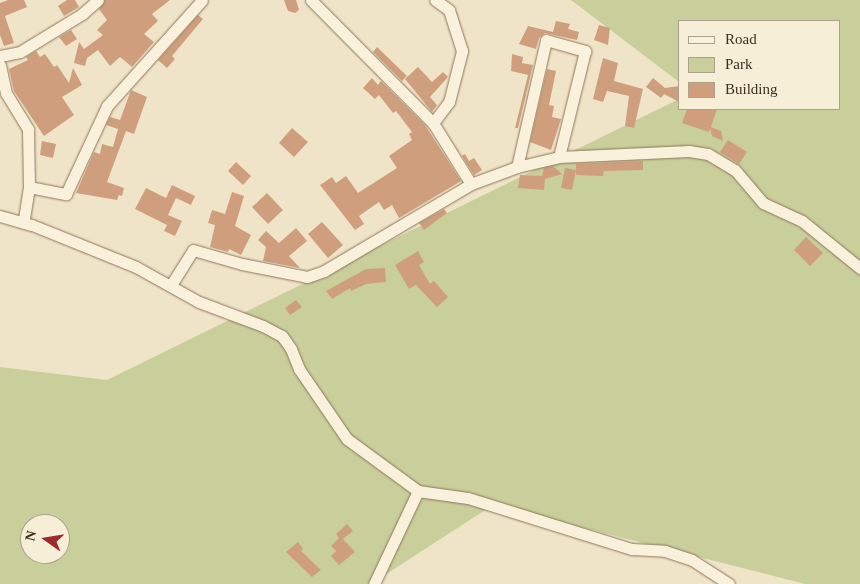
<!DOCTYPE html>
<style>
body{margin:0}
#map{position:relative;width:860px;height:584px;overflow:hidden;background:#f0e4c8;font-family:Georgia,serif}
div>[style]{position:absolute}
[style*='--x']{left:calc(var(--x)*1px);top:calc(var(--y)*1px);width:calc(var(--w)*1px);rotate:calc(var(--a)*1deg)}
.green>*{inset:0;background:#c9cf9b}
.building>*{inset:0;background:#cf9f7d}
.roads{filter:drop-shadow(0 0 1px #8d765c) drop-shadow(0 0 1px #8d765c)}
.minor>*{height:11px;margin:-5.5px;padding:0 5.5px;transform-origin:5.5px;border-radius:5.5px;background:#faf1dc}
span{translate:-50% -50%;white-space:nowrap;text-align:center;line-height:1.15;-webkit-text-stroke:5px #f7eed8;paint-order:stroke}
.legend{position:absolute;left:678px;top:20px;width:162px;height:90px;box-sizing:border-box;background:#f7eed8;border:1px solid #ada18e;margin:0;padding:6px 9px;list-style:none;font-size:15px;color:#3d2e20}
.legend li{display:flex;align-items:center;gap:10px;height:25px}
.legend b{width:25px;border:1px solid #ada18e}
.north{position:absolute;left:20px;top:514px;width:50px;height:50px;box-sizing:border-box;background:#f7eed8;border:1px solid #ada18e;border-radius:50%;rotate:283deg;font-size:14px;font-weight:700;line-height:20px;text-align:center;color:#3d2e20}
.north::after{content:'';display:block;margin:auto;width:18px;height:22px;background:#9e2a2b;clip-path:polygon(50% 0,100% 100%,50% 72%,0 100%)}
</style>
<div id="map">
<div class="green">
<i style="clip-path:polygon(evenodd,571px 0,860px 0,860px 584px,805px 584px,493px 505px,371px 584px,0 584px,0 367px,107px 380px,679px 99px,679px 109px,839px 109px,839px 21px,679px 21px,679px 82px,571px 0,30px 524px,60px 524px,60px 554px,30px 554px,30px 524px)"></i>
</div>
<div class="building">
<i style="clip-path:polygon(8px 0,24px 0,27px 7px,5px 16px,14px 43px,4px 46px,0 35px,0 3px)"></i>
<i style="clip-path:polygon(67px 0,75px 0,79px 7px,64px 16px,58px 6px)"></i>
<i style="clip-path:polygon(105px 0,170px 0,152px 14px,158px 21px,144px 34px,154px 42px,132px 67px,120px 57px,110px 66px,98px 50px,87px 58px,85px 66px,74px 63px,79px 42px,84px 49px,103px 35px,97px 30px,107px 20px,99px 9px)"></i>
<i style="clip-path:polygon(284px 0,296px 0,299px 10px,295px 13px,288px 11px)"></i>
<i style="clip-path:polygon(198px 15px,203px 19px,172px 56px,175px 59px,167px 68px,158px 60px)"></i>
<i style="clip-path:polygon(556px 21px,570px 24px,568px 29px,579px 32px,577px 40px,545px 33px,539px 38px,536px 49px,519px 44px,528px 26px,553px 32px)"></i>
<i style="clip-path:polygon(599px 25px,610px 28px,608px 45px,594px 40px)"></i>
<i style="clip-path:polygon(71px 30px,77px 39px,66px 46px,59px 37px)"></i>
<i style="clip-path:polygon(377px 47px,407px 76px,402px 81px,373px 52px)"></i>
<i style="clip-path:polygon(36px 51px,40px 57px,45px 54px,54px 67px,57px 65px,69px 83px,73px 68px,82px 85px,62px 97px,74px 115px,44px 136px,14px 91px,9px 69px,28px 60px,26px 57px)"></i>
<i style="clip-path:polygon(512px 54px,523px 57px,522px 63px,533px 65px,518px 128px,515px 128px,528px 75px,511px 71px)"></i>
<i style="clip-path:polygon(603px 58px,618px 63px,614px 81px,643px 89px,634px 128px,625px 126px,629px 96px,607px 91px,603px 102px,593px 99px)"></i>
<i style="clip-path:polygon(418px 67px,432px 82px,443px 72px,448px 77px,430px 97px,437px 105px,432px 112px,405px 79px)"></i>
<i style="clip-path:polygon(547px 69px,556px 71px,549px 105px,554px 106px,552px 117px,561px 119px,551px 150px,530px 142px)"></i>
<i style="clip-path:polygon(372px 78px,378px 85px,381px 81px,425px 125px,461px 181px,399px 218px,392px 205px,384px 210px,379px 202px,359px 216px,364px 224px,355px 230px,320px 185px,332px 177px,336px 183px,346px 176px,358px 193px,397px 168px,389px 156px,412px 140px,409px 134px,412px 132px,396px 111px,393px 113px,379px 95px,375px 99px,363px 88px)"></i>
<i style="clip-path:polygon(653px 78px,665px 88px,679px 86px,679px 102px,664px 94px,661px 98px,646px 87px)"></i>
<i style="clip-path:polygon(131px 90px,147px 97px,134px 134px,126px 131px,107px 182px,124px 188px,122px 196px,119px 195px,117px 200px,76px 193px,94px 152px,100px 154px,102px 144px,113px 147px,118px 129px,106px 125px,110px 117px,120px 120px)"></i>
<i style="clip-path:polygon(687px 109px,717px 109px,711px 127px,721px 131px,723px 141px,712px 136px,710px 128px,709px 132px,682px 123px)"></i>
<i style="clip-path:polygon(292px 128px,308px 142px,294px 157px,279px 143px)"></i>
<i style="clip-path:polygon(728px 140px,747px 152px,739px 164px,720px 152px)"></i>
<i style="clip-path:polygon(42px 141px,56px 144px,53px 158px,40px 155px)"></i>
<i style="clip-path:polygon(465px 154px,469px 161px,474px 158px,482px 170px,474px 175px,462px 156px)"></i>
<i style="clip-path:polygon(643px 161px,643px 170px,604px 171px,603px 176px,576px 175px,576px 164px)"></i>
<i style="clip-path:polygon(236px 162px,251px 176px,243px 185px,228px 171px)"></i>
<i style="clip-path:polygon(553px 166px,562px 174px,545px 179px,544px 190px,518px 188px,520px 175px,542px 176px,544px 168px)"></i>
<i style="clip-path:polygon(565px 168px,576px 170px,572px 190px,561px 188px)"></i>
<i style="clip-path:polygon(172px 185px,195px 196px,191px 205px,176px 198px,168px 215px,182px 221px,175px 236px,164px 231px,167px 225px,135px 209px,146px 188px,166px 198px)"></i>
<i style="clip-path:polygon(232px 192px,244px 196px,235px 226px,251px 235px,241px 255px,229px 249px,228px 252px,210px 247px,215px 225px,208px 223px,212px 210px,225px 214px)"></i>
<i style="clip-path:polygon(267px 193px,283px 210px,268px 224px,252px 207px)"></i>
<i style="clip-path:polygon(444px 209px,447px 213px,424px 230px,419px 223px)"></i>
<i style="clip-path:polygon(322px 222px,343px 245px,328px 258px,308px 234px)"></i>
<i style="clip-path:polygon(296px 228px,307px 241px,289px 256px,300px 268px,263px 261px,266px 247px,258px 240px,266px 231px,279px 243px)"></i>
<i style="clip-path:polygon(806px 237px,823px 253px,810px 266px,794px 250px)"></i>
<i style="clip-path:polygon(418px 251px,424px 262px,419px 265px,430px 284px,434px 281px,448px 297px,437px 307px,416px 285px,409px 289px,395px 265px)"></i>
<i style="clip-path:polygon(385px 268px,386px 282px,366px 284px,351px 291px,350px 288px,332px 299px,326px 291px,366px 269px)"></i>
<i style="clip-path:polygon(296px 300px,302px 307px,290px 315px,285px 308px)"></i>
<i style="clip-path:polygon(347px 524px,353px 531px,343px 539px,355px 552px,339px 565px,331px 556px,336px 551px,331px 546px,339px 538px,336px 534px)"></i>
<i style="clip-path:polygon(298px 542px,303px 549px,301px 551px,321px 570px,312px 577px,286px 552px)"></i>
</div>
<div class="roads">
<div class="minor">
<i style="--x:0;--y:56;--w:20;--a:-11"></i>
<i style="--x:20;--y:52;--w:73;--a:-31.5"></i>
<i style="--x:82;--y:14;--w:21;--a:-41"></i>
<i style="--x:0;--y:65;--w:29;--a:78"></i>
<i style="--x:6;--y:93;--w:42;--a:58.6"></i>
<i style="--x:28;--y:129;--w:58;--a:89"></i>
<i style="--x:29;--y:187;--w:36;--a:99"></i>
<i style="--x:433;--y:123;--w:26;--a:-53"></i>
<i style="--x:449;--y:102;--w:53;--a:-75.7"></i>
<i style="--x:462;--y:51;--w:43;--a:-107.6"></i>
<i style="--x:449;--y:10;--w:17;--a:-144"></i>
<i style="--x:517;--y:167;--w:130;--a:-77.1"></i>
<i style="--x:546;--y:40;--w:41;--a:15.8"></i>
<i style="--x:585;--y:51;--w:109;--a:103.8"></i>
<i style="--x:471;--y:184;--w:49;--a:-20.3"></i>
<i style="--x:517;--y:167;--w:43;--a:-13.4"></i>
<i style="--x:559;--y:157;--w:130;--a:-2.6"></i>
<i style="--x:689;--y:151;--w:19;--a:9"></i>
<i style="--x:708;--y:154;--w:31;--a:31"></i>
<i style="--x:735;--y:170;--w:43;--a:49.7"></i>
<i style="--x:763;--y:203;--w:43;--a:24.8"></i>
<i style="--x:802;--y:221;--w:75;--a:39"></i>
<i style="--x:29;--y:187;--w:38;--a:11"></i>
<i style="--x:66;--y:194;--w:97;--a:-65"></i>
<i style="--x:107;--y:106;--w:142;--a:-48.1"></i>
<i style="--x:0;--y:216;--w:33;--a:16"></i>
<i style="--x:32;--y:225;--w:112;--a:22"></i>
<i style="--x:136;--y:267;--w:72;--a:29.1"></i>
<i style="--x:199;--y:302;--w:68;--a:20.6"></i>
<i style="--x:263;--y:326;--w:21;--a:28"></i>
<i style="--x:282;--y:336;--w:16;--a:55"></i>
<i style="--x:291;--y:349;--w:22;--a:68"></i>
<i style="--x:299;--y:369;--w:85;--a:55.6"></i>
<i style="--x:347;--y:439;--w:88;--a:36.2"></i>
<i style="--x:418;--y:491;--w:50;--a:8"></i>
<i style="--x:468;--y:498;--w:172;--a:17.3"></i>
<i style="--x:632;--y:549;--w:33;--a:3"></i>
<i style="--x:665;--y:551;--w:28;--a:18"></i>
<i style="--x:692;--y:560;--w:44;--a:33"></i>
<i style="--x:171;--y:285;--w:41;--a:-57.8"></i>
<i style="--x:193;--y:250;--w:51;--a:15.9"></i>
<i style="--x:242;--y:264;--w:66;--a:11.3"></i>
<i style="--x:307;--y:277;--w:18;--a:-19"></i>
<i style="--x:324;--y:271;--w:171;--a:-30.6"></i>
<i style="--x:471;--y:184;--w:72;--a:-121.9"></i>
<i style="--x:433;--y:123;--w:173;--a:-134.8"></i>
<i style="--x:374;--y:584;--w:103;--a:-64.7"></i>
</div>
</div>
<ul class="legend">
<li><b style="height:6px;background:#faf1dc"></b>Road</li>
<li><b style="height:14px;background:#c9cf9b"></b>Park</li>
<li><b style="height:14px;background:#cf9f7d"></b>Building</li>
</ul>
<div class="north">N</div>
</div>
